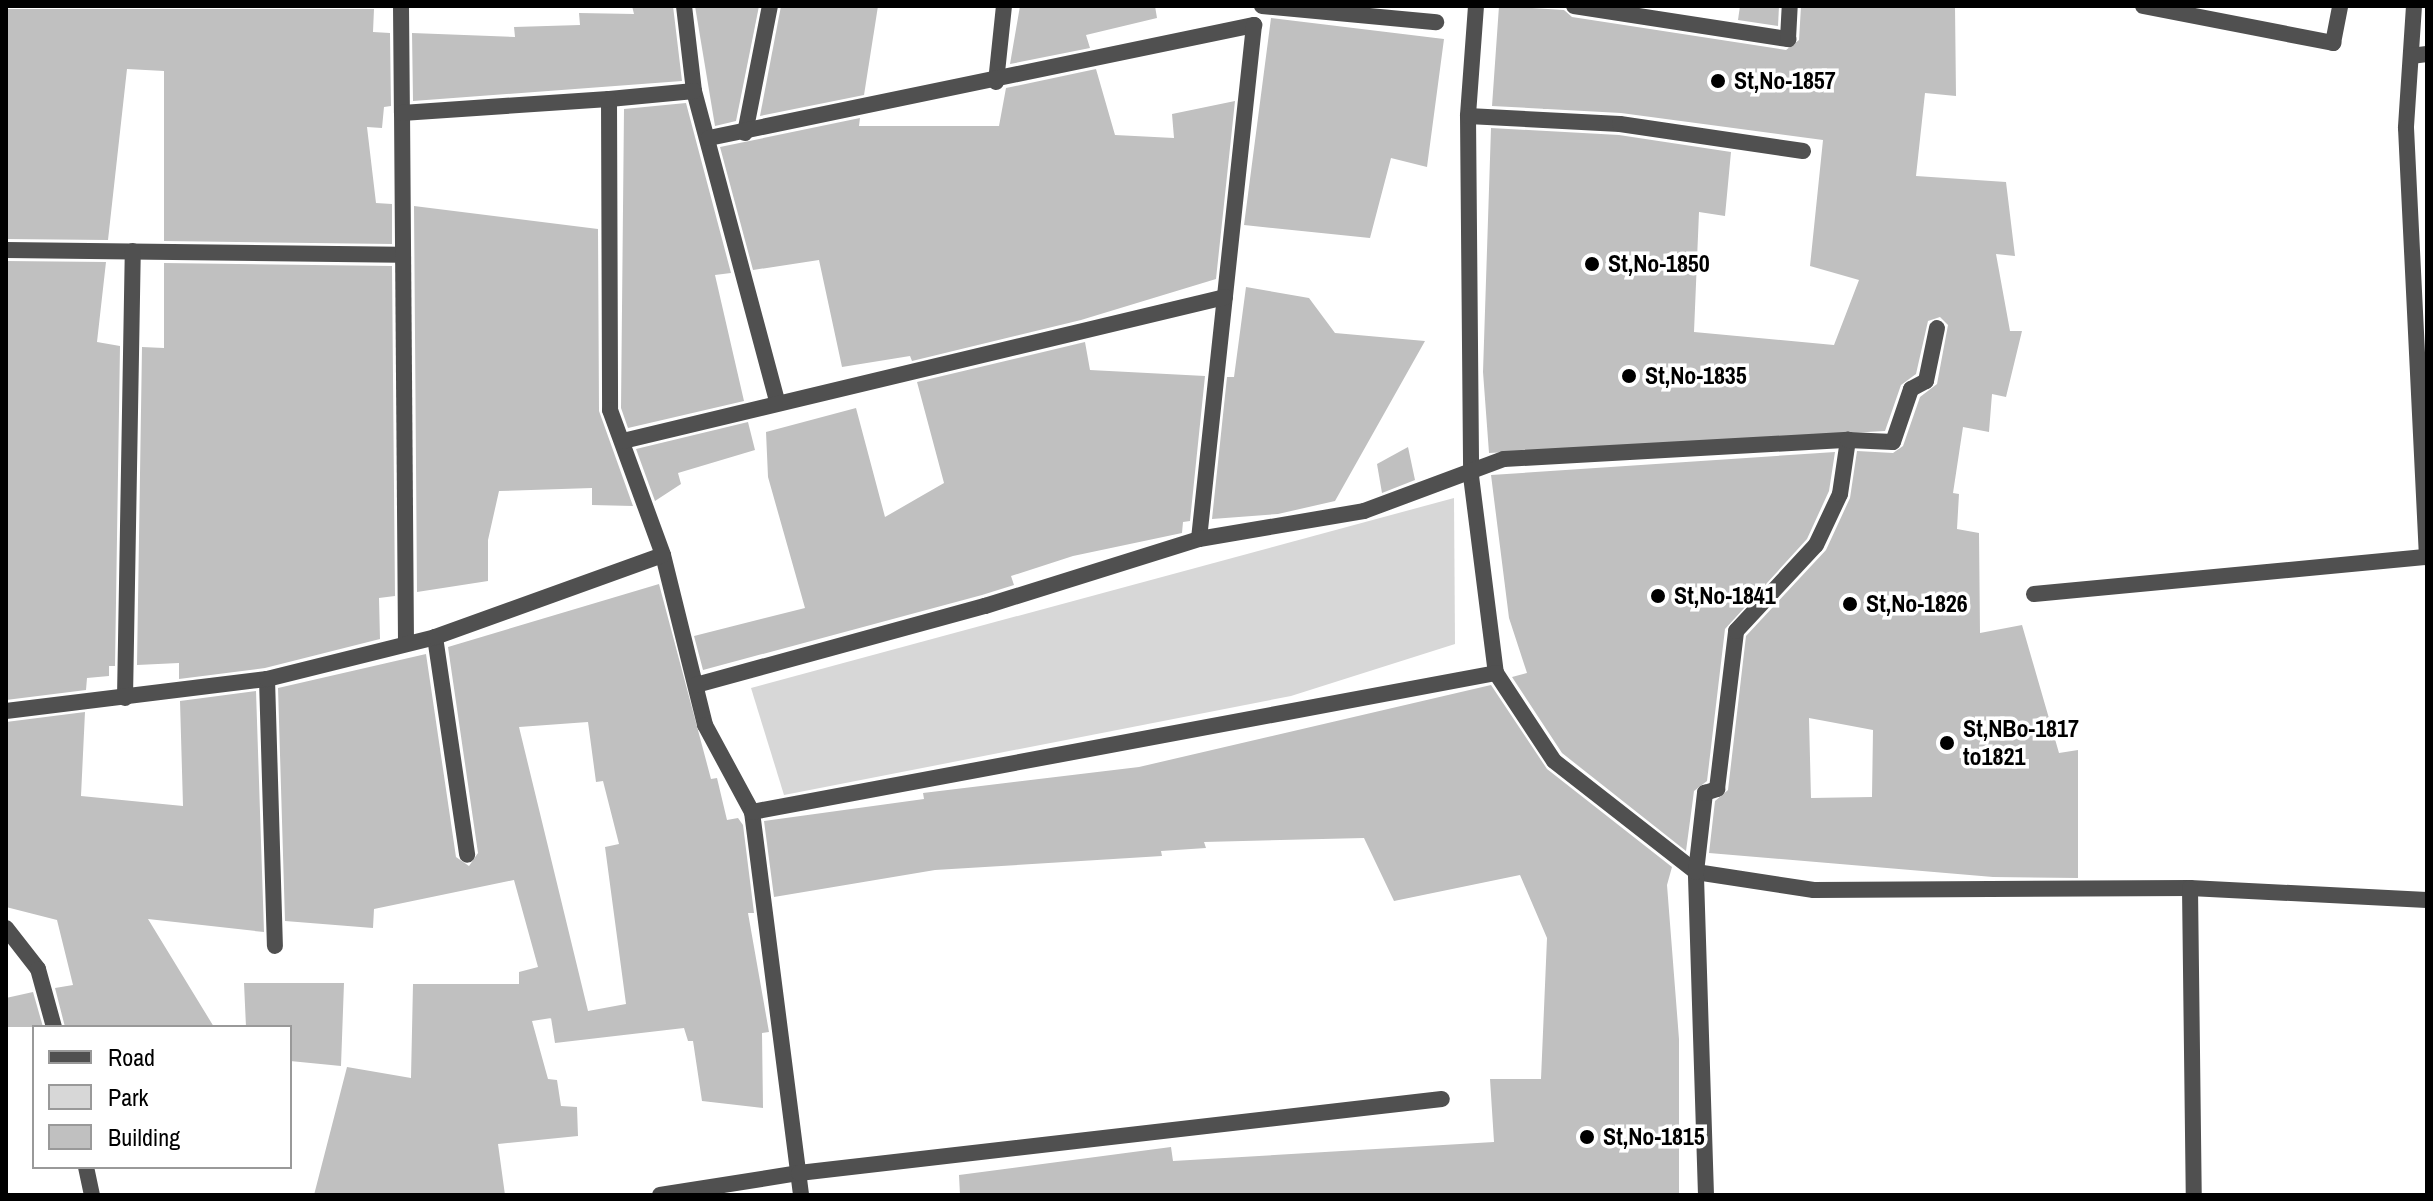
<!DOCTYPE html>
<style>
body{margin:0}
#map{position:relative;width:2433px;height:1201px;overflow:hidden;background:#fff;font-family:"Archivo Narrow",sans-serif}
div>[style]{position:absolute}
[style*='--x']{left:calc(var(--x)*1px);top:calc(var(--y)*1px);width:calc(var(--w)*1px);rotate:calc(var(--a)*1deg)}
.green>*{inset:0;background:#d7d7d7}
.building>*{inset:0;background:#c0c0c0}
.minor>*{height:16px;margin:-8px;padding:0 8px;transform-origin:8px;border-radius:8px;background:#505050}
.dots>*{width:22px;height:22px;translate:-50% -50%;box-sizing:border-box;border:4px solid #fff;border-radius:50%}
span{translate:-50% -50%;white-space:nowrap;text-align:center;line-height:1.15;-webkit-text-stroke:7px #fff;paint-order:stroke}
.poi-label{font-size:24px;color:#000;font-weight:700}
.left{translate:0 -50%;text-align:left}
.frame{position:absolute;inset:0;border:8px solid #000;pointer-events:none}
.legend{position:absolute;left:32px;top:1025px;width:260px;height:144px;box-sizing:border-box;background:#fff;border:2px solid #999;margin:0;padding:10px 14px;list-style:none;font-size:24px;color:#000}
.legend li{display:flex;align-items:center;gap:16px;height:40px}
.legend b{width:40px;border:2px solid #999}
</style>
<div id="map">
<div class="green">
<i style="clip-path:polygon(1454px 498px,1455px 644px,1291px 696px,784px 795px,751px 688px)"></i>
</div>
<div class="building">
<i style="clip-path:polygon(632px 6px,673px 6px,682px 81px,413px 101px,412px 33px,515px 37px,514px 27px,580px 25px,579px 13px,634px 14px)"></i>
<i style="clip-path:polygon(695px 6px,759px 6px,736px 121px,715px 126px)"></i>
<i style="clip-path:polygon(781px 6px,878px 6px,864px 95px,760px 116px)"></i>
<i style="clip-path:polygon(1020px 6px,1155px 6px,1157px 18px,1086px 35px,1090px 48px,1010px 64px)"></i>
<i style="clip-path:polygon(evenodd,1499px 6px,1564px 10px,1572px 17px,1786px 50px,1799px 40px,1801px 6px,1955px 6px,1956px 96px,1925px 93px,1916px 176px,2006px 182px,2015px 256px,1996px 254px,2010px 331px,2022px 331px,2006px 397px,1992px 394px,1989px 432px,1963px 427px,1953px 493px,1959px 494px,1957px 529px,1979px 533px,1980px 633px,2022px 625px,2059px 753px,2078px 750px,2078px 878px,1993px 877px,1709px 853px,1715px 801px,1728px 790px,1746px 636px,1826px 550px,1850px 498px,1857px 451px,1893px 453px,1903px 446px,1920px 397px,1937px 384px,1948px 325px,1940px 317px,1928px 321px,1916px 374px,1901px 385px,1885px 431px,1489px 453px,1483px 372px,1491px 128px,1619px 135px,1731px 152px,1725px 216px,1699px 212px,1694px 332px,1834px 345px,1859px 280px,1810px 266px,1823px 140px,1621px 113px,1492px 106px,1499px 6px,1809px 718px,1873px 730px,1872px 797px,1811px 798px,1809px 718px)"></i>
<i style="clip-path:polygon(1740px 6px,1779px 6px,1778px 26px,1738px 20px)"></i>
<i style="clip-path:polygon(6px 9px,374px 9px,373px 32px,390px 33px,391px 106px,384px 107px,382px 128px,367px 127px,376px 203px,392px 204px,392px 244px,164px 241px,164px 71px,127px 69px,108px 240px,6px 239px)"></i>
<i style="clip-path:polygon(1271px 18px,1444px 39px,1427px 167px,1391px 158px,1370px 238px,1244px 225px)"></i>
<i style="clip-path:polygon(1096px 69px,1115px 135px,1174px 138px,1172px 114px,1235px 101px,1216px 279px,1081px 320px,912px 361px,910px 356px,842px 367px,819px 260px,753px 270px,720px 147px,860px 118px,859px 126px,999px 126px,1006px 88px)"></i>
<i style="clip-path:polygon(686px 103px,731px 273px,715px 275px,744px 401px,628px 428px,621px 408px,624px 109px)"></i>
<i style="clip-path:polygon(414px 206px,598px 229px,599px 411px,633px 506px,592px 505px,592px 488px,499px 491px,488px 540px,488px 581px,417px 592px)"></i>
<i style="clip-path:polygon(6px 261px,106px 262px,97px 342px,120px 346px,115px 666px,109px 666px,109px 676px,87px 678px,86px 690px,6px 700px)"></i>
<i style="clip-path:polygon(164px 263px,392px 266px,395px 596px,379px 598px,380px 639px,265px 668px,179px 679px,179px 663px,137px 665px,142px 347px,164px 348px)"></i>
<i style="clip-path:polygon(1246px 287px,1309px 298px,1335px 333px,1425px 341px,1335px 501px,1278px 514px,1212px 519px,1227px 377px,1234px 377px)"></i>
<i style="clip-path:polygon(1085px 342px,1090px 370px,1205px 376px,1190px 521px,1183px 522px,1182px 533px,1073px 556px,1011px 576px,1014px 585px,982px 595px,703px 670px,694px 636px,805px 608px,768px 477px,766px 432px,856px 408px,885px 517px,944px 483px,917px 382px)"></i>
<i style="clip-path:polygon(748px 422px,755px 450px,678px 473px,681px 484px,655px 501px,636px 449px)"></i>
<i style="clip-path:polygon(1408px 447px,1415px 480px,1382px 493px,1377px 464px)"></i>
<i style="clip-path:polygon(1835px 452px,1829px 491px,1807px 539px,1725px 629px,1707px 781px,1694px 791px,1686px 851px,1562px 753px,1512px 677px,1527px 673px,1509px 618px,1491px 475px)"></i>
<i style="clip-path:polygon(evenodd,659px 584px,711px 779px,717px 778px,727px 820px,738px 818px,743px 825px,754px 913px,748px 913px,769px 1032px,762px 1033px,763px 1108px,702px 1101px,693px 1041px,688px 1041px,684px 1028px,555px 1043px,551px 1018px,564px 1016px,532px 1021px,548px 1079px,557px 1080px,561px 1106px,577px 1107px,578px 1136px,498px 1144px,505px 1195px,314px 1195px,347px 1067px,411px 1078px,413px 984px,519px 984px,519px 972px,538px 967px,514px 880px,374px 909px,373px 928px,285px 921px,278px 688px,426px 654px,456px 857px,469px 866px,478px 853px,448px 647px,659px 584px,588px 722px,596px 782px,603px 781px,619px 844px,605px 847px,626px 1004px,588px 1011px,519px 727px,588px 722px)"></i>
<i style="clip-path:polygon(1491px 685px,1547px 769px,1672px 867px,1667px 885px,1679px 1039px,1679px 1195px,960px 1195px,959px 1175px,1171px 1147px,1173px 1161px,1494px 1142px,1490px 1079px,1541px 1079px,1547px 938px,1520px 875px,1394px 901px,1364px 838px,1204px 842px,1206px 848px,1161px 851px,1162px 856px,935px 870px,774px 897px,764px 821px,924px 799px,923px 793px,1139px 767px)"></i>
<i style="clip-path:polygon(256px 691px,264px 932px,148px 919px,214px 1027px,65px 1027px,55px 988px,73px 985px,57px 920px,6px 907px,6px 722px,85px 712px,81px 796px,183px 806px,180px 701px)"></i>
<i style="clip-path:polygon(244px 983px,344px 983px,341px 1066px,290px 1061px,290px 1027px,246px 1027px)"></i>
<i style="clip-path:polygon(33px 992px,43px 1027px,6px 1027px,6px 998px)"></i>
</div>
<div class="minor">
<i style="--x:401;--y:6;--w:107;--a:89.5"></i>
<i style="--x:684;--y:6;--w:86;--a:83.3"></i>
<i style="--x:694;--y:91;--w:320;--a:75"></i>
<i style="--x:1262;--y:6;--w:175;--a:5.3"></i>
<i style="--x:1476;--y:6;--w:110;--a:94.2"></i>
<i style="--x:1468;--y:116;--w:360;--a:89.5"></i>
<i style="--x:1471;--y:476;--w:199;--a:82.8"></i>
<i style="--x:1496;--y:673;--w:105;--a:56.6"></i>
<i style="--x:1554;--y:761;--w:180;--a:38"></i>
<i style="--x:1696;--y:872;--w:119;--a:8.7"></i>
<i style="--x:1814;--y:890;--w:376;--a:-0.3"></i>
<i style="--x:2190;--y:888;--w:237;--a:2.9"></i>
<i style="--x:1574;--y:6;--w:217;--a:8.8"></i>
<i style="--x:1788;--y:39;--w:33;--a:-87"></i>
<i style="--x:2143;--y:6;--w:194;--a:11"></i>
<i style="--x:2333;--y:43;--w:38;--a:-79"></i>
<i style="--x:2414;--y:6;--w:122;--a:93.8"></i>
<i style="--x:2406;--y:128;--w:430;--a:87.2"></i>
<i style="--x:2411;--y:56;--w:16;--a:-7"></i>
<i style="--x:996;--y:82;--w:76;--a:-84"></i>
<i style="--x:694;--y:91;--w:85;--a:174.6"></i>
<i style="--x:609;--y:99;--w:311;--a:89.8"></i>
<i style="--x:610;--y:410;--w:154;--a:69.9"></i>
<i style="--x:663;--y:555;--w:175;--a:76.1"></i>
<i style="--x:705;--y:725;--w:99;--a:61.6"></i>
<i style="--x:752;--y:812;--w:386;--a:82.7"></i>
<i style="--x:1468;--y:116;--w:152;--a:3"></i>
<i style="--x:1620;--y:124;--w:185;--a:8.4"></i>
<i style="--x:745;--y:133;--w:129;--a:-78.9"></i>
<i style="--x:709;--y:138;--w:557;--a:-11.71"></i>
<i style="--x:1254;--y:25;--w:517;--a:96.11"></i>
<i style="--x:6;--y:250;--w:393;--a:0.7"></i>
<i style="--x:623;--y:441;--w:619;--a:-13.45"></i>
<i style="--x:2034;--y:594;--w:395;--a:-5.4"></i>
<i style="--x:435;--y:637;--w:220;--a:81.6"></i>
<i style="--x:406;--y:643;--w:530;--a:-90.43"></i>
<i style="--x:402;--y:113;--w:207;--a:-3.9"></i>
<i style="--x:267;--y:679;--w:267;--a:88.3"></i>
<i style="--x:696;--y:685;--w:300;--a:-15.3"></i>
<i style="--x:985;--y:606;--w:224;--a:-17.4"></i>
<i style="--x:1199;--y:539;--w:167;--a:-9.6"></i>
<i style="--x:1364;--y:511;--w:149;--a:-20.4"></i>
<i style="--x:1504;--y:459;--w:345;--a:-3.2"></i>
<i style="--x:125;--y:698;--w:447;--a:-89"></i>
<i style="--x:6;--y:711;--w:263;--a:-7"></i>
<i style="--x:267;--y:679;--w:173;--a:-14"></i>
<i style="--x:435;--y:637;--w:242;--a:-19.8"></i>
<i style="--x:752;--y:812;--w:757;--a:-10.58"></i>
<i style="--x:2190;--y:888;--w:307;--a:89.3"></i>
<i style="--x:6;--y:928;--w:52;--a:52"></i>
<i style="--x:38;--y:969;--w:60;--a:74.6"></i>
<i style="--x:86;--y:1167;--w:29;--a:78"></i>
<i style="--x:660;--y:1195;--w:141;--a:-9"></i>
<i style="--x:799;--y:1173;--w:647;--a:-6.57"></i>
<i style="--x:1706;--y:1195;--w:323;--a:-91.8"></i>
<i style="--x:1696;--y:872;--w:80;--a:-83.5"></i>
<i style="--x:1705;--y:793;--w:13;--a:-18"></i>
<i style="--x:1717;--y:789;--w:159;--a:-83.1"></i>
<i style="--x:1736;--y:631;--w:117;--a:-47.1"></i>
<i style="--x:1816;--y:545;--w:56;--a:-64.8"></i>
<i style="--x:1840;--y:494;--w:55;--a:-81.6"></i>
<i style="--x:1848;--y:440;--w:45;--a:2.5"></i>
<i style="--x:1893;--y:442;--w:56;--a:-71.2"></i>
<i style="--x:1911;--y:389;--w:17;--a:-28"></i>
<i style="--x:1926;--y:381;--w:54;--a:-78.3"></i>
</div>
<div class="dots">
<i style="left:1718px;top:81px;background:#000"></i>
<i style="left:1592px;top:264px;background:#000"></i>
<i style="left:1629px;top:376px;background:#000"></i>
<i style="left:1658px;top:596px;background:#000"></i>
<i style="left:1850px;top:604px;background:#000"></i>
<i style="left:1947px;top:743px;background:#000"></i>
<i style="left:1587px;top:1137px;background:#000"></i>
</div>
<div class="poi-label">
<span class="left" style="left:1734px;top:81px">St,No-1857</span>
<span class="left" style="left:1608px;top:264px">St,No-1850</span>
<span class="left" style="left:1645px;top:376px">St,No-1835</span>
<span class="left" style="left:1674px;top:596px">St,No-1841</span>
<span class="left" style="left:1866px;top:604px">St,No-1826</span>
<span class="left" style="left:1963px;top:743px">St,NBo-1817<br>to1821</span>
<span class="left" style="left:1603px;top:1137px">St,No-1815</span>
</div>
<div class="frame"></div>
<ul class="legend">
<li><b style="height:10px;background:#505050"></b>Road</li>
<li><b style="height:22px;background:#d7d7d7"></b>Park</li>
<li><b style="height:22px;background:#c0c0c0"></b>Building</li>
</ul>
</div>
